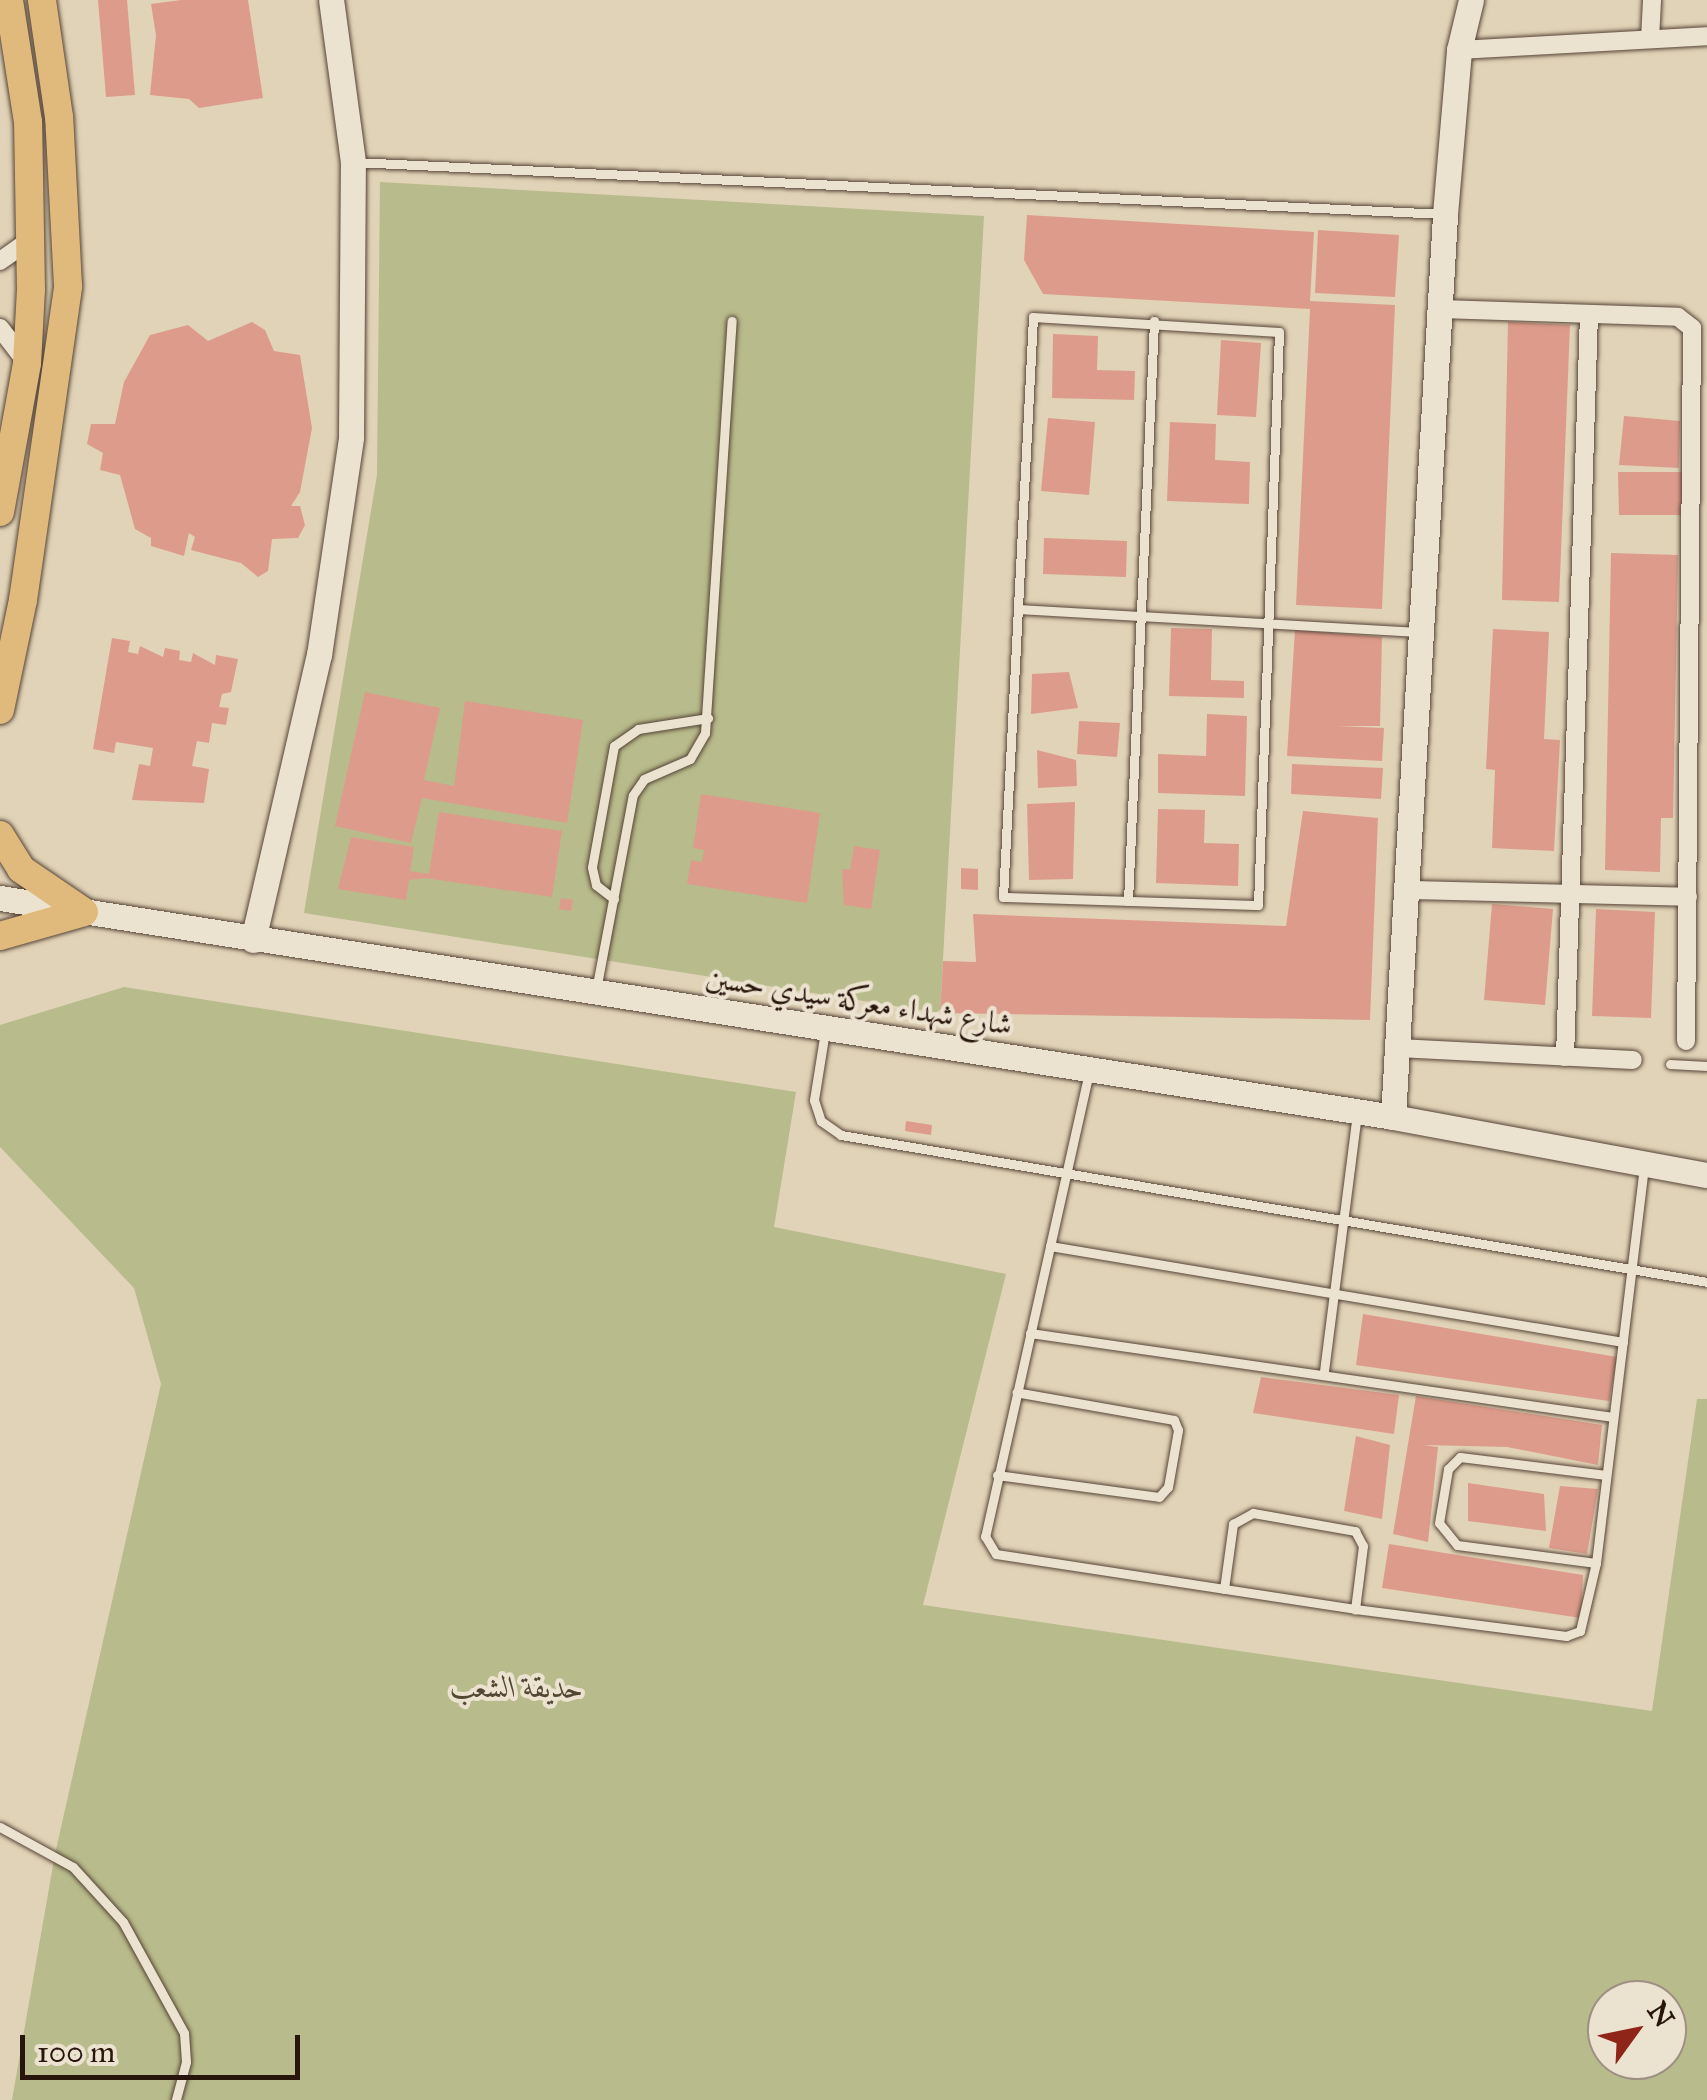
<!DOCTYPE html>
<meta charset="utf-8">
<style>
body{margin:0}
#map{position:relative;width:1707px;height:2100px;overflow:hidden;background:#e1d3b7;font-family:"IM FELL Great Primer",Amiri,serif}
div>[style]{position:absolute}
[style*='--x']{left:calc(var(--x)*1px);top:calc(var(--y)*1px);width:calc(var(--w)*1px);rotate:calc(var(--a)*1deg)}
.green>*{inset:0;background:#b8bb8b}
.building>*{inset:0;background:#dd9c8b}
.roads{filter:drop-shadow(0 0 2px #564437) drop-shadow(0 0 2px #564437)}
.lane>*{height:9px;margin:-4.5px;padding:0 4.5px;transform-origin:4.5px;border-radius:4.5px;background:#ece2d0}
.street>*{height:18px;margin:-9px;padding:0 9px;transform-origin:9px;border-radius:9px;background:#ece2d0}
.secondary>*{height:25px;margin:-12.5px;padding:0 12.5px;transform-origin:12.5px;border-radius:12.5px;background:#ece2d0}
.primary>*{height:28px;margin:-14px;padding:0 14px;transform-origin:14px;border-radius:14px;background:#e0ba7c}
span{translate:-50% -50%;white-space:nowrap;text-align:center;line-height:1.15;-webkit-text-stroke:8px #ece2d0;paint-order:stroke}
.street-label{font-size:30px;color:#28150c}
.park-label{font-size:30px;color:#534732;font-style:italic}
.north{position:absolute;left:1587px;top:1980px;width:100px;height:100px;box-sizing:border-box;background:#ece2d0;border:2px solid #9e9082;border-radius:50%;rotate:57deg;font-size:28px;font-weight:700;line-height:40px;text-align:center;color:#28150c}
.north::after{content:'';display:block;margin:auto;width:35px;height:45px;background:#8f2418;clip-path:polygon(50% 0,100% 100%,50% 72%,0 100%)}
.scale{position:absolute;left:20px;top:2035px;width:280px;height:45px;box-sizing:border-box;border:5px solid #28150c;border-top:0;padding-left:12px;font-size:30px;line-height:35px;white-space:nowrap;color:#28150c;-webkit-text-stroke:8px #ece2d0;paint-order:stroke}
</style>
<div id="map">
<div class="green">
<i style="clip-path:polygon(380px 182px,984px 216px,940px 1013px,304px 913px,377px 475px)"></i>
<i style="clip-path:polygon(evenodd,124px 987px,796px 1092px,774px 1227px,1006px 1274px,923px 1605px,1652px 1711px,1697px 1399px,1707px 1399px,1707px 2100px,12px 2100px,55px 1854px,161px 1384px,134px 1288px,0 1147px,0 1025px,124px 987px,1607px 2000px,1667px 2000px,1667px 2060px,1607px 2060px,1607px 2000px)"></i>
</div>
<div class="building">
<i style="clip-path:polygon(98px 0,127px 0,135px 95px,106px 97px)"></i>
<i style="clip-path:polygon(181px 0,248px 0,263px 98px,199px 108px,189px 99px,150px 95px,156px 35px,151px 4px)"></i>
<i style="clip-path:polygon(1027px 215px,1314px 232px,1310px 301px,1395px 305px,1382px 609px,1296px 605px,1310px 309px,1043px 294px,1024px 260px)"></i>
<i style="clip-path:polygon(1318px 230px,1399px 235px,1395px 297px,1315px 293px)"></i>
<i style="clip-path:polygon(252px 322px,265px 330px,274px 351px,300px 355px,312px 428px,300px 492px,291px 506px,300px 506px,305px 525px,298px 538px,272px 539px,268px 571px,258px 577px,241px 563px,191px 550px,195px 537px,189px 533px,184px 556px,151px 546px,151px 538px,135px 529px,120px 475px,100px 470px,103px 453px,87px 444px,91px 424px,115px 424px,124px 382px,150px 335px,188px 325px,208px 341px)"></i>
<i style="clip-path:polygon(1508px 322px,1570px 325px,1559px 602px,1502px 600px)"></i>
<i style="clip-path:polygon(1053px 334px,1098px 336px,1097px 370px,1135px 371px,1134px 400px,1052px 398px)"></i>
<i style="clip-path:polygon(1221px 340px,1261px 343px,1256px 417px,1217px 415px)"></i>
<i style="clip-path:polygon(1624px 416px,1680px 421px,1679px 468px,1619px 465px)"></i>
<i style="clip-path:polygon(1048px 418px,1095px 422px,1089px 495px,1041px 491px)"></i>
<i style="clip-path:polygon(1170px 422px,1216px 424px,1215px 460px,1250px 462px,1249px 504px,1167px 501px)"></i>
<i style="clip-path:polygon(1618px 472px,1684px 472px,1681px 515px,1619px 515px)"></i>
<i style="clip-path:polygon(1044px 538px,1127px 541px,1126px 577px,1043px 574px)"></i>
<i style="clip-path:polygon(1611px 553px,1678px 555px,1673px 818px,1661px 818px,1660px 872px,1605px 870px)"></i>
<i style="clip-path:polygon(1171px 628px,1212px 629px,1211px 680px,1244px 681px,1244px 698px,1169px 696px)"></i>
<i style="clip-path:polygon(1493px 629px,1549px 632px,1544px 739px,1560px 740px,1554px 851px,1492px 848px,1495px 770px,1486px 769px)"></i>
<i style="clip-path:polygon(1295px 630px,1382px 637px,1380px 726px,1337px 726px,1384px 728px,1382px 761px,1287px 756px)"></i>
<i style="clip-path:polygon(112px 638px,130px 641px,128px 652px,138px 654px,140px 646px,163px 657px,165px 648px,180px 651px,179px 660px,191px 662px,193px 653px,215px 665px,216px 655px,238px 659px,231px 692px,222px 694px,219px 707px,229px 708px,226px 725px,212px 723px,209px 743px,197px 741px,192px 766px,209px 769px,204px 803px,132px 800px,139px 764px,150px 766px,153px 748px,116px 742px,114px 753px,93px 749px)"></i>
<i style="clip-path:polygon(1069px 672px,1078px 708px,1031px 714px,1032px 674px)"></i>
<i style="clip-path:polygon(365px 692px,440px 708px,424px 780px,454px 786px,465px 701px,583px 720px,567px 823px,422px 798px,411px 843px,335px 826px)"></i>
<i style="clip-path:polygon(1207px 714px,1247px 716px,1245px 796px,1158px 793px,1158px 754px,1206px 756px)"></i>
<i style="clip-path:polygon(1079px 721px,1120px 723px,1117px 757px,1077px 754px)"></i>
<i style="clip-path:polygon(1037px 750px,1076px 760px,1077px 786px,1038px 788px)"></i>
<i style="clip-path:polygon(1292px 764px,1383px 768px,1381px 799px,1291px 794px)"></i>
<i style="clip-path:polygon(701px 794px,820px 813px,807px 903px,687px 884px,691px 860px,702px 862px,704px 850px,693px 848px)"></i>
<i style="clip-path:polygon(1075px 802px,1073px 879px,1029px 880px,1027px 804px)"></i>
<i style="clip-path:polygon(1158px 809px,1205px 810px,1204px 843px,1239px 844px,1238px 886px,1156px 883px)"></i>
<i style="clip-path:polygon(1303px 811px,1378px 818px,1370px 1020px,940px 1013px,943px 961px,976px 962px,973px 914px,1286px 926px)"></i>
<i style="clip-path:polygon(439px 812px,562px 831px,552px 897px,426px 878px,409px 880px,406px 900px,338px 889px,351px 837px,414px 847px,410px 871px,429px 874px)"></i>
<i style="clip-path:polygon(854px 846px,880px 850px,871px 909px,844px 905px,842px 869px,850px 870px)"></i>
<i style="clip-path:polygon(961px 868px,978px 869px,978px 890px,961px 889px)"></i>
<i style="clip-path:polygon(561px 898px,573px 900px,571px 911px,559px 909px)"></i>
<i style="clip-path:polygon(1492px 904px,1553px 909px,1545px 1005px,1484px 1000px)"></i>
<i style="clip-path:polygon(1596px 909px,1655px 912px,1651px 1018px,1592px 1016px)"></i>
<i style="clip-path:polygon(906px 1121px,932px 1125px,931px 1135px,905px 1131px)"></i>
<i style="clip-path:polygon(1363px 1314px,1617px 1357px,1609px 1401px,1356px 1365px)"></i>
<i style="clip-path:polygon(1261px 1377px,1399px 1395px,1394px 1434px,1253px 1413px)"></i>
<i style="clip-path:polygon(1416px 1396px,1602px 1425px,1598px 1465px,1507px 1447px,1423px 1445px,1438px 1447px,1428px 1542px,1393px 1534px)"></i>
<i style="clip-path:polygon(1356px 1436px,1390px 1445px,1382px 1519px,1344px 1511px)"></i>
<i style="clip-path:polygon(1468px 1483px,1544px 1494px,1546px 1531px,1468px 1521px)"></i>
<i style="clip-path:polygon(1560px 1486px,1598px 1489px,1587px 1554px,1549px 1548px)"></i>
<i style="clip-path:polygon(1389px 1544px,1583px 1575px,1581px 1618px,1382px 1588px)"></i>
</div>
<div class="roads">
<div class="lane">
<i style="--x:354;--y:162;--w:1090;--a:2.73"></i>
<i style="--x:1033;--y:317;--w:246;--a:3.5"></i>
<i style="--x:1279;--y:332;--w:573;--a:92.1"></i>
<i style="--x:1258;--y:905;--w:255;--a:-178.2"></i>
<i style="--x:1003;--y:897;--w:581;--a:-87.04"></i>
<i style="--x:1018;--y:609;--w:401;--a:3.3"></i>
<i style="--x:614;--y:899;--w:23;--a:-142"></i>
<i style="--x:596;--y:885;--w:18;--a:-103"></i>
<i style="--x:592;--y:867;--w:123;--a:-79.7"></i>
<i style="--x:614;--y:746;--w:29;--a:-35"></i>
<i style="--x:638;--y:729;--w:71;--a:-8.9"></i>
<i style="--x:1128;--y:901;--w:581;--a:-87.43"></i>
<i style="--x:596;--y:990;--w:198;--a:-79.3"></i>
<i style="--x:633;--y:795;--w:19;--a:-55"></i>
<i style="--x:644;--y:779;--w:50;--a:-23.5"></i>
<i style="--x:690;--y:759;--w:30;--a:-60"></i>
<i style="--x:705;--y:733;--w:413;--a:-86.3"></i>
<i style="--x:825;--y:1031;--w:70;--a:99.1"></i>
<i style="--x:814;--y:1100;--w:22;--a:72"></i>
<i style="--x:821;--y:1121;--w:24;--a:35"></i>
<i style="--x:841;--y:1135;--w:878;--a:9.63"></i>
<i style="--x:1670;--y:1064;--w:37;--a:3"></i>
<i style="--x:1089;--y:1072;--w:476;--a:102.6"></i>
<i style="--x:985;--y:1536;--w:21;--a:59"></i>
<i style="--x:996;--y:1554;--w:363;--a:8.7"></i>
<i style="--x:1355;--y:1609;--w:213;--a:7.3"></i>
<i style="--x:1566;--y:1636;--w:15;--a:-20"></i>
<i style="--x:1580;--y:1631;--w:70;--a:-76.8"></i>
<i style="--x:1596;--y:1563;--w:400;--a:-83.1"></i>
<i style="--x:1050;--y:1246;--w:581;--a:9.51"></i>
<i style="--x:1030;--y:1333;--w:589;--a:8.2"></i>
<i style="--x:1324;--y:1371;--w:259;--a:-82.7"></i>
<i style="--x:997;--y:1475;--w:163;--a:7.7"></i>
<i style="--x:1159;--y:1497;--w:13;--a:-48"></i>
<i style="--x:1168;--y:1487;--w:58;--a:-80"></i>
<i style="--x:1178;--y:1430;--w:11;--a:-112"></i>
<i style="--x:1174;--y:1420;--w:160;--a:-170"></i>
<i style="--x:1596;--y:1563;--w:140;--a:-172.6"></i>
<i style="--x:1457;--y:1545;--w:28;--a:-129"></i>
<i style="--x:1439;--y:1523;--w:55;--a:-80.5"></i>
<i style="--x:1448;--y:1469;--w:17;--a:-45"></i>
<i style="--x:1460;--y:1457;--w:147;--a:7"></i>
<i style="--x:1224;--y:1589;--w:66;--a:-82.1"></i>
<i style="--x:1233;--y:1524;--w:23;--a:-29"></i>
<i style="--x:1253;--y:1513;--w:104;--a:10"></i>
<i style="--x:1355;--y:1531;--w:17;--a:62"></i>
<i style="--x:1363;--y:1546;--w:64;--a:97.2"></i>
<i style="--x:0;--y:1827;--w:83;--a:28.7"></i>
<i style="--x:73;--y:1867;--w:74;--a:47.7"></i>
<i style="--x:123;--y:1922;--w:127;--a:61.2"></i>
<i style="--x:184;--y:2033;--w:29;--a:86"></i>
<i style="--x:186;--y:2062;--w:39;--a:105"></i>
</div>
<div class="street">
<i style="--x:1650;--y:39;--w:39;--a:-87"></i>
<i style="--x:1459;--y:50;--w:248;--a:-3.2"></i>
<i style="--x:0;--y:261;--w:38;--a:-35"></i>
<i style="--x:1441;--y:309;--w:237;--a:1.9"></i>
<i style="--x:1678;--y:317;--w:18;--a:38"></i>
<i style="--x:1692;--y:328;--w:713;--a:90.48"></i>
<i style="--x:0;--y:328;--w:44;--a:52.4"></i>
<i style="--x:1411;--y:890;--w:277;--a:1.4"></i>
<i style="--x:1398;--y:1048;--w:235;--a:2.9"></i>
<i style="--x:1565;--y:1057;--w:743;--a:-88.15"></i>
</div>
<div class="secondary">
<i style="--x:0;--y:898;--w:1410;--a:8.93"></i>
<i style="--x:1393;--y:1117;--w:319;--a:10.5"></i>
<i style="--x:253;--y:940;--w:293;--a:-77"></i>
<i style="--x:319;--y:655;--w:220;--a:-81.6"></i>
<i style="--x:351;--y:437;--w:275;--a:-89.6"></i>
<i style="--x:353;--y:162;--w:163;--a:-97.7"></i>
<i style="--x:1393;--y:1117;--w:904;--a:-86.7"></i>
<i style="--x:1445;--y:214;--w:165;--a:-85.1"></i>
<i style="--x:1459;--y:50;--w:51;--a:-76.5"></i>
</div>
<div class="primary">
<i style="--x:0;--y:512;--w:151;--a:-79.7"></i>
<i style="--x:27;--y:363;--w:73;--a:-86.9"></i>
<i style="--x:31;--y:290;--w:168;--a:-91"></i>
<i style="--x:28;--y:122;--w:123;--a:-98.9"></i>
<i style="--x:0;--y:710;--w:112;--a:-78.2"></i>
<i style="--x:23;--y:600;--w:317;--a:-81.8"></i>
<i style="--x:68;--y:286;--w:169;--a:-93"></i>
<i style="--x:59;--y:117;--w:118;--a:-98.3"></i>
<i style="--x:0;--y:835;--w:40;--a:58"></i>
<i style="--x:21;--y:869;--w:76;--a:34.3"></i>
<i style="--x:0;--y:936;--w:87;--a:-15.9"></i>
</div>
</div>
<div class="street-label">
<span style="left:859px;top:1001px;rotate:9deg">شارع شهداء معركة سيدي حسين</span>
</div>
<div class="park-label">
<span style="left:517px;top:1687px">حديقة الشعب</span>
</div>
<div class="north">N</div>
<div class="scale">100 m</div>
</div>
